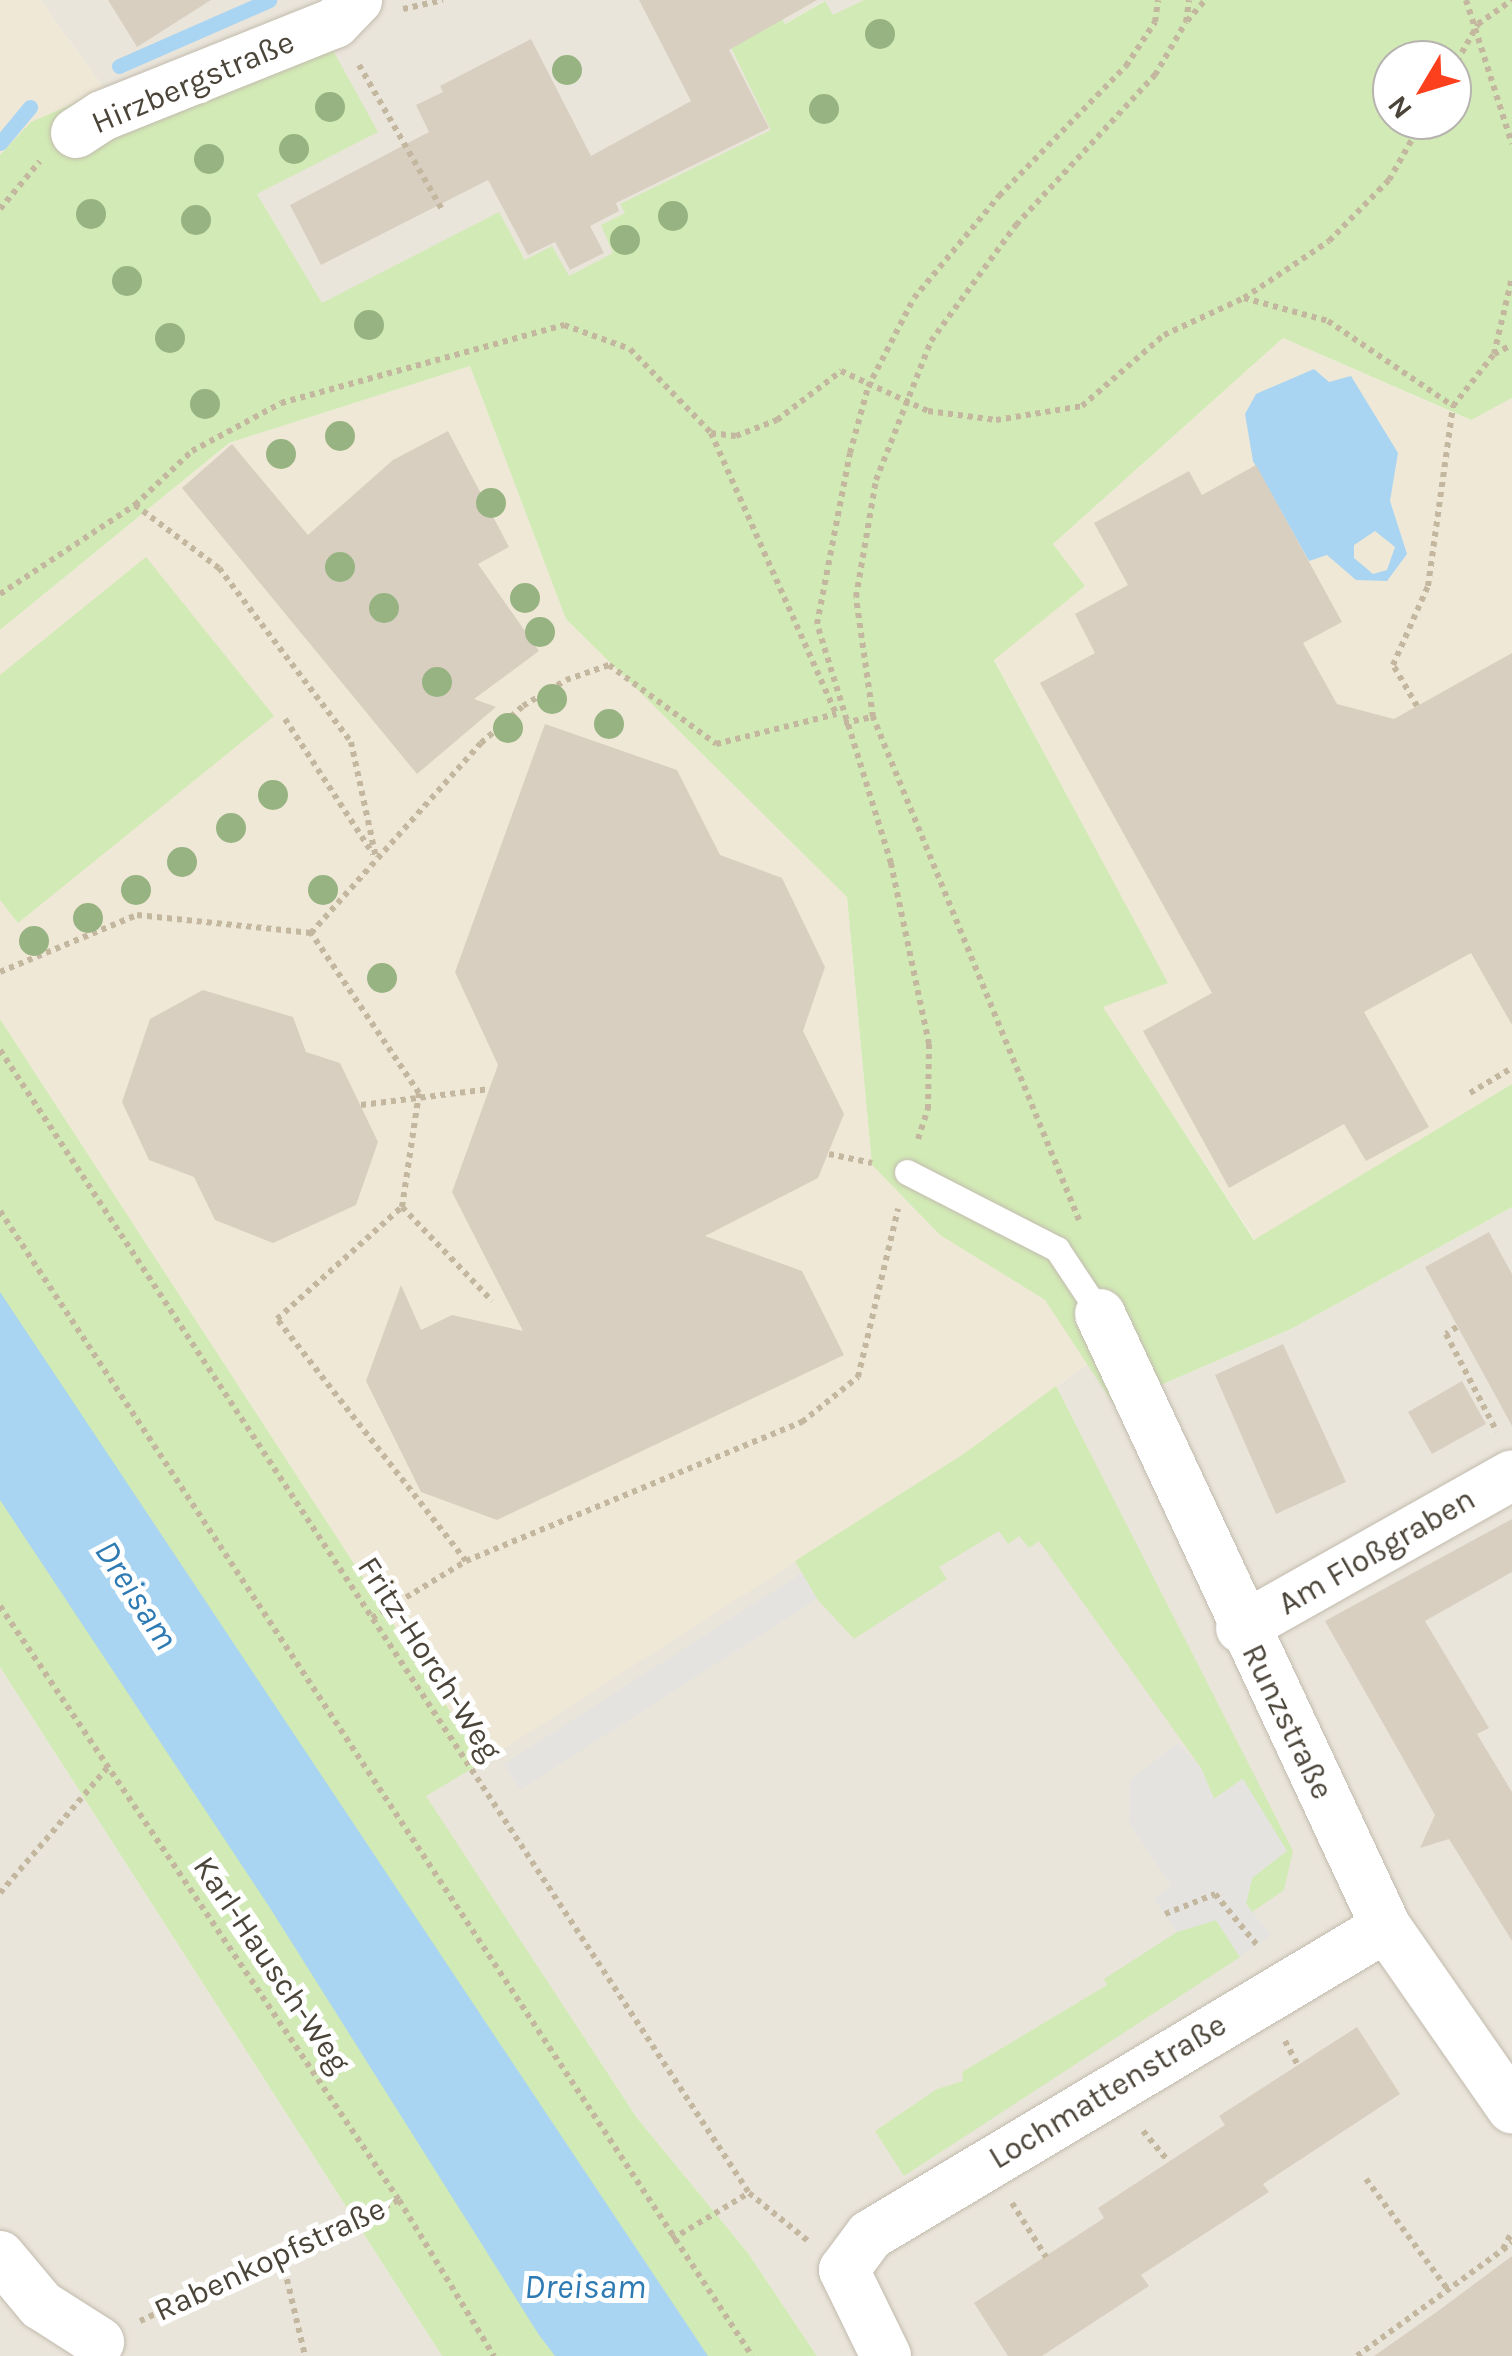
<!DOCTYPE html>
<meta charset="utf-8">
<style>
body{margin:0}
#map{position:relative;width:1512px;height:2356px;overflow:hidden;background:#f6f3ec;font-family:Karla,sans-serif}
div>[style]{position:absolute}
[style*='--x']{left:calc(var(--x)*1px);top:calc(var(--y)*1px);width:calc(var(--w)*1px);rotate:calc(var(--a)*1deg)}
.residential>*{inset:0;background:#eae5da}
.education>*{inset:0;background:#efe8d6}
.green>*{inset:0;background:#d2eab5}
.parking>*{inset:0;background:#e5e3e0}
.water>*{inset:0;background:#a9d4f2}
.stream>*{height:15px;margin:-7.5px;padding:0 7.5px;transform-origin:7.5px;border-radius:7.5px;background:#a9d4f2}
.building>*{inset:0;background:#d8cfc1}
.path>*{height:6px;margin-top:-3px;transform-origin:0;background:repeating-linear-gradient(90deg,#c4b79f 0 5px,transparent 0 10px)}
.roads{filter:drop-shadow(0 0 2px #c2bbae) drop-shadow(0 0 2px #c2bbae)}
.lane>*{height:25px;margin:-12.5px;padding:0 12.5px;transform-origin:12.5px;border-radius:12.5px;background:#fff}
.street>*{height:50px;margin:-25px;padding:0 25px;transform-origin:25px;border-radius:25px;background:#fff}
.trees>*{width:30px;height:30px;margin:-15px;border-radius:50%;background:#97b381}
span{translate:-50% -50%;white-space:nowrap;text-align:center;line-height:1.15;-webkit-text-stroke:10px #fff;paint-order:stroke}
.street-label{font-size:32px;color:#4b4439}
.water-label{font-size:35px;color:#2e7ab2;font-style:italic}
.north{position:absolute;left:1372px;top:40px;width:100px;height:100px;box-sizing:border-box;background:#fff;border:2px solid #b7b4b0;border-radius:50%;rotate:232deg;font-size:28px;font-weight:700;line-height:40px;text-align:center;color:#4b4439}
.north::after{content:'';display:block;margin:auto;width:35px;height:45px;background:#fc3f1d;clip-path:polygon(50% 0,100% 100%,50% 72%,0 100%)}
</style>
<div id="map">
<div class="residential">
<i style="clip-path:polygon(40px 0,864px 0,833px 16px,824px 1px,785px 24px,775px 5px,720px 25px,772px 130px,621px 204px,625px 213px,602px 225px,614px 253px,569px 277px,526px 261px,499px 213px,322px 304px,257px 194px,105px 90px)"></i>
<i style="clip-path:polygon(1512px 1207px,1512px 2356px,817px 2356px,748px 2253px,637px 2118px,425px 1796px,965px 1453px,1090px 1362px,1114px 1405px,1293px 1328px)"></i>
<i style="clip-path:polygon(0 1667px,442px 2356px,0 2356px)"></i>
</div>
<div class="education">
<i style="clip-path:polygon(0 0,40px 0,105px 90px,0 155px)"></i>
<i style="clip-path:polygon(1283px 338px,1470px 420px,1512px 398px,1512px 1084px,1255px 1240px,1102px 1007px,1167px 983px,994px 659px,1085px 586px,1053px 544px)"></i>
<i style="clip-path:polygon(470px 366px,566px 619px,847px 897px,872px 1165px,940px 1235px,1045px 1300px,1090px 1362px,965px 1453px,483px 1762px,0 1019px,0 630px,229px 443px)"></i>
</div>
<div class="green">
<i style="clip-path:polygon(evenodd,864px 0,1512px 0,1512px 398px,1471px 420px,1283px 338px,1053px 544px,1085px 586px,994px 660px,1168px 983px,1103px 1007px,1254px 1240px,1512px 1084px,1512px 1207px,1293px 1328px,1114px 1405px,1045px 1300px,940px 1235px,872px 1165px,847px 897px,566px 619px,470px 366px,229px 443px,0 630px,0 155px,31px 122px,105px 90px,324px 34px,378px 132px,257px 194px,322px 303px,499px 212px,525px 260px,552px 246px,569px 276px,613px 253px,601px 225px,625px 213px,620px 204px,771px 130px,720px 25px,774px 4px,785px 24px,825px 1px,833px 15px,864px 0,1392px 60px,1452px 60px,1452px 120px,1392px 120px,1392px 60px)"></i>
<i style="clip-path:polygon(146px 557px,274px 716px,18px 923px,0 900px,0 675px)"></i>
<i style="clip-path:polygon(0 1019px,483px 1762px,426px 1796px,637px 2118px,748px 2253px,817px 2356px,442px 2356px,0 1667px)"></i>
<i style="clip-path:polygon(1056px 1386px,1293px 1851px,1284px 1890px,1252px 1912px,1246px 1903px,1252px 1878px,1286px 1851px,1242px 1779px,1214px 1799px,1201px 1768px,1039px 1541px,1029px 1548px,1019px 1536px,1008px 1544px,999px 1531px,939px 1567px,947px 1579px,854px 1639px,817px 1599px,795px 1561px,965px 1453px)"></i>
<i style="clip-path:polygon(1216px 1920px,1240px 1957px,904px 2176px,875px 2131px,937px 2089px,963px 2081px,962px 2072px,1107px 1985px,1104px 1979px,1177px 1932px)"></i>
</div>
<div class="parking">
<i style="clip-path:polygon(802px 1573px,817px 1599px,520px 1790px,504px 1764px)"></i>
<i style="clip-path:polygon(1178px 1743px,1201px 1768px,1214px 1799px,1243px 1779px,1287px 1851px,1252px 1878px,1246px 1904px,1271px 1935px,1240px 1957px,1216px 1920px,1177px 1932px,1154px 1899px,1171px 1886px,1129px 1823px,1130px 1780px)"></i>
</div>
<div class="water">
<i style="clip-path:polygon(evenodd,1314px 369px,1329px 382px,1351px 376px,1398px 453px,1390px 501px,1407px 554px,1387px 581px,1356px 580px,1327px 555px,1309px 561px,1253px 461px,1245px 414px,1256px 394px,1314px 369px,1375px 531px,1395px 547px,1387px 570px,1373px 574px,1354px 558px,1354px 545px,1375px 531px)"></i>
<i style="clip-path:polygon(0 1292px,554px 2125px,708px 2356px,555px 2356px,539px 2335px,270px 1908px,0 1500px)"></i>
</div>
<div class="stream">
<i style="--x:119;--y:66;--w:164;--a:-23.7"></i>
<i style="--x:0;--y:143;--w:47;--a:-50.2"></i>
</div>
<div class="building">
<i style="clip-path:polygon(108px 0,211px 0,137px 47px)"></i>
<i style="clip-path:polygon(639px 0,817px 0,729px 50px,769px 128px,616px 203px,619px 211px,590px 226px,604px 253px,570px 270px,555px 242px,528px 255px,488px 180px,321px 265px,290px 205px,429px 132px,416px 105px,443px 92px,440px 86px,531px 39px,591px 156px,691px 101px)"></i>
<i style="clip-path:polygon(448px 431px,509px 547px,478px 564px,539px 651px,474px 699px,496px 707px,417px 774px,182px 488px,232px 444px,308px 535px,393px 460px)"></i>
<i style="clip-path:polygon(1256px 465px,1342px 622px,1303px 643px,1337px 704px,1394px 719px,1512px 653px,1512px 1025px,1471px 953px,1364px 1012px,1429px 1127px,1366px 1161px,1344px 1124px,1229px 1188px,1143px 1031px,1212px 993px,1040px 683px,1095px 653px,1075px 614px,1128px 585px,1094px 523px,1189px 471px,1202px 495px)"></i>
<i style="clip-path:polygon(545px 724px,677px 770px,720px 855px,782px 878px,825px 967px,803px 1031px,844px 1114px,818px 1178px,705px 1236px,802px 1271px,844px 1355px,497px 1520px,421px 1492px,366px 1381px,401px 1285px,421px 1330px,452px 1315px,523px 1331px,452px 1192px,498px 1065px,455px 972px)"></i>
<i style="clip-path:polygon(203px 990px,293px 1017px,306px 1052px,340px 1063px,378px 1142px,356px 1205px,273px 1243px,215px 1220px,194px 1177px,149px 1160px,122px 1102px,150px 1019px)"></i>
<i style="clip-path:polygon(1489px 1232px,1512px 1274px,1512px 1426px,1425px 1267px)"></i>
<i style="clip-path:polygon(1283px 1344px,1346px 1482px,1276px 1514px,1215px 1375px)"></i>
<i style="clip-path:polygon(1462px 1381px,1486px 1424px,1432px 1454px,1408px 1412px)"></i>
<i style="clip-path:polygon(1512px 1519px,1512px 1572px,1425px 1621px,1489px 1728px,1477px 1734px,1512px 1792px,1512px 1941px,1449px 1839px,1420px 1848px,1435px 1815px,1325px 1621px)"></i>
<i style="clip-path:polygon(1357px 2027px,1400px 2094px,1263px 2184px,1269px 2192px,1141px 2275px,1149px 2286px,1042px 2356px,1008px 2356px,974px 2303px,1104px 2218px,1098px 2208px,1225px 2125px,1219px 2116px)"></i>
<i style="clip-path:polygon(1512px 2256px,1512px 2356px,1374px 2356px,1438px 2311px)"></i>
</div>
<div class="path">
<i style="--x:1466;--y:0;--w:151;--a:72.3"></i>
<i style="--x:403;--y:9;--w:41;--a:-12.7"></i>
<i style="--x:1187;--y:21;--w:28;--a:-49"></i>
<i style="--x:359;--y:65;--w:168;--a:60.1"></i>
<i style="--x:1452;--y:70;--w:53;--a:-60.5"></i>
<i style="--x:1478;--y:24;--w:42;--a:-35.2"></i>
<i style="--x:0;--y:209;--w:62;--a:-50.2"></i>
<i style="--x:1244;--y:298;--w:102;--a:-33.8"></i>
<i style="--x:1329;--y:241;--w:86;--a:-45.5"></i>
<i style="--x:1389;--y:180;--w:69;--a:-60.5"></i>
<i style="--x:1494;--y:354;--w:79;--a:-76.8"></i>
<i style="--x:711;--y:433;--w:25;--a:7"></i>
<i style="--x:736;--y:436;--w:44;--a:-21.3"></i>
<i style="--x:777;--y:420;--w:81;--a:-37.4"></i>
<i style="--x:841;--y:371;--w:96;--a:24.7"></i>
<i style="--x:928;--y:411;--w:69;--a:7.5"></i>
<i style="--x:996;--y:420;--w:87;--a:-9.2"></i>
<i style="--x:1082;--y:406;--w:108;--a:-40.9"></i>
<i style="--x:1164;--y:335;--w:88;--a:-24.8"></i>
<i style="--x:1244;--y:298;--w:87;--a:15.3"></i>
<i style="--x:1328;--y:321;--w:151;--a:34.2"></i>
<i style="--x:1453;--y:406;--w:66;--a:-51.7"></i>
<i style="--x:1494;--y:354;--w:20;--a:-27"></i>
<i style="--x:135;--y:505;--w:105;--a:36.9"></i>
<i style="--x:219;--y:568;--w:218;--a:52.8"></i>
<i style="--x:351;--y:742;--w:119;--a:77.8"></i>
<i style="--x:0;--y:594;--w:162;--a:-33.4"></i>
<i style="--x:135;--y:505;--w:79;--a:-43.5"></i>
<i style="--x:192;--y:451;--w:101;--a:-28.3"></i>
<i style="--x:281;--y:403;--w:294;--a:-15.4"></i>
<i style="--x:564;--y:325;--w:70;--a:20"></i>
<i style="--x:630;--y:349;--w:117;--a:46"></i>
<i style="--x:711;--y:433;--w:308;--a:66"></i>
<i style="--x:1417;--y:706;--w:48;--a:-120.3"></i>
<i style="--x:1393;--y:665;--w:86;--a:-66.1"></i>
<i style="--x:1428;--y:586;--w:182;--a:-82.1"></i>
<i style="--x:285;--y:719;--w:161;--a:56.9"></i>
<i style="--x:844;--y:723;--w:30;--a:-12"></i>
<i style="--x:0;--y:972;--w:148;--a:-22.6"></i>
<i style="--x:137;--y:915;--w:175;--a:5.9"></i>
<i style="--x:0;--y:1050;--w:1367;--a:56.76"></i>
<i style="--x:749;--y:2193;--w:76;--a:39.1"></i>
<i style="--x:1470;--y:1093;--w:49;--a:-30.8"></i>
<i style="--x:361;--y:1105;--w:130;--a:-7.1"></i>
<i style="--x:918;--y:1139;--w:32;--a:-72"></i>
<i style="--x:928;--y:1109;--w:65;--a:-89.1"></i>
<i style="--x:929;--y:1044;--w:185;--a:-101.9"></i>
<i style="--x:891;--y:863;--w:250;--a:-107.2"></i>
<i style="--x:817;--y:624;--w:174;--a:-79.1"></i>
<i style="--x:850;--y:453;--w:68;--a:-74.7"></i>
<i style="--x:868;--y:387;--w:100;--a:-62.7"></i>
<i style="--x:914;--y:298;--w:133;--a:-50.2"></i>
<i style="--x:999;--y:196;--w:182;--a:-45.7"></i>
<i style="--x:1126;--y:66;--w:53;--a:-56.6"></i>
<i style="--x:1155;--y:22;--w:22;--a:-82"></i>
<i style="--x:829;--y:1154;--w:44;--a:11.8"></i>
<i style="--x:402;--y:1207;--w:130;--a:46.2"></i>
<i style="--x:0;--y:1211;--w:1370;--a:56.7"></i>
<i style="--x:1079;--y:1220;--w:544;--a:-112.27"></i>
<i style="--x:873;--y:717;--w:121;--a:-98.1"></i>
<i style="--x:856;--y:597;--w:119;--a:-80.3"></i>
<i style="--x:876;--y:480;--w:149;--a:-68.4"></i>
<i style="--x:931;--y:341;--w:144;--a:-53.8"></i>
<i style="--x:1016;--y:225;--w:205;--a:-47.2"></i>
<i style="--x:1155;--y:75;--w:61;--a:-59.7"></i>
<i style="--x:1186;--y:22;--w:22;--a:-82"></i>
<i style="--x:1457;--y:1327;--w:13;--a:148"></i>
<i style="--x:1446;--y:1334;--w:110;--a:62.5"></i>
<i style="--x:466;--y:1561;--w:307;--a:-128"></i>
<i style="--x:277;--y:1319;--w:168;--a:-41.9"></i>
<i style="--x:402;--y:1207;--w:115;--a:-81.5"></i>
<i style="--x:419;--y:1093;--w:193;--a:-124"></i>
<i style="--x:311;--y:933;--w:255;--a:-48.2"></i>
<i style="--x:481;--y:743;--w:56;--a:-41.4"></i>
<i style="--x:523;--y:706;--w:50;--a:-31.2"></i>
<i style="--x:566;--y:680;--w:46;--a:-19.2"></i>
<i style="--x:609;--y:665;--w:133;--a:36.4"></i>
<i style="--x:716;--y:744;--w:124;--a:-14"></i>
<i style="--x:0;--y:1606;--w:716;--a:56.11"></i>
<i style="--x:399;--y:2200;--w:183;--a:58.7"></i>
<i style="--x:372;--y:1618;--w:110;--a:-31.2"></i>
<i style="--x:466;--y:1561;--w:364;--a:-22.5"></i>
<i style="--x:802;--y:1422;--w:72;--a:-38.8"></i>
<i style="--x:858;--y:1377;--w:173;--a:-76.6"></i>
<i style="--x:0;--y:1893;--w:166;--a:-49.4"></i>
<i style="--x:1165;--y:1914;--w:54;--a:-21.8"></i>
<i style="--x:1215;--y:1894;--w:66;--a:50.5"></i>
<i style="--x:1285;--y:2041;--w:27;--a:62"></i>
<i style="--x:1143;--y:2131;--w:40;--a:50"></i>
<i style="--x:1366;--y:2179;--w:138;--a:53.5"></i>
<i style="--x:1012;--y:2203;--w:64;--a:57.8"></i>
<i style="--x:672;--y:2239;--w:90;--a:-30.9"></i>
<i style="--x:1503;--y:2249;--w:19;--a:-62"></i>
<i style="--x:280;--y:2250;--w:109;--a:76.7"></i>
<i style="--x:140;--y:2321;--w:286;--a:-25"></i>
<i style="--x:1357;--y:2356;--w:192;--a:-36.1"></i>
</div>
<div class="roads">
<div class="lane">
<i style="--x:907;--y:1172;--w:169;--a:27.2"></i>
<i style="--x:1057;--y:1249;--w:78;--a:56.5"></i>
</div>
<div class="street">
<i style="--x:76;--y:133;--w:31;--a:-33"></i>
<i style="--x:102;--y:116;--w:251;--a:-21.8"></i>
<i style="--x:335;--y:23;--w:32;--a:-46"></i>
<i style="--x:1100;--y:1314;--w:676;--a:64.99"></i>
<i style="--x:1386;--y:1927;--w:221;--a:55.2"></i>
<i style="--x:1241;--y:1628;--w:311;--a:-29.4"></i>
<i style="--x:0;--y:2256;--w:64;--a:50.1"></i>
<i style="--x:41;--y:2305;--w:69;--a:32.5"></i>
<i style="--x:886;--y:2356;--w:96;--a:-116"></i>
<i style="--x:844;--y:2270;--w:44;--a:-53.4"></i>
<i style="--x:870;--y:2235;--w:601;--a:-30.83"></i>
</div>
</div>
<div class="trees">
<i style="left:880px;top:34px"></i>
<i style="left:567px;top:70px"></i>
<i style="left:330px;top:107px"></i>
<i style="left:824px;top:109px"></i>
<i style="left:294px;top:149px"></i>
<i style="left:209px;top:159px"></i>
<i style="left:91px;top:214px"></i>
<i style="left:673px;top:216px"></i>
<i style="left:196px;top:220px"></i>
<i style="left:625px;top:240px"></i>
<i style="left:127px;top:281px"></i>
<i style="left:369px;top:325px"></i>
<i style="left:170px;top:338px"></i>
<i style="left:205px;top:404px"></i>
<i style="left:340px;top:436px"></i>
<i style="left:281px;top:454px"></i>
<i style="left:491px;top:503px"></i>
<i style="left:340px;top:567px"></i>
<i style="left:525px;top:598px"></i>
<i style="left:384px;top:608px"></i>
<i style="left:540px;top:632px"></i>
<i style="left:437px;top:682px"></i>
<i style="left:552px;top:699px"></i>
<i style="left:609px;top:724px"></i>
<i style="left:508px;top:728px"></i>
<i style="left:273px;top:795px"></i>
<i style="left:231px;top:828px"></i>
<i style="left:182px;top:862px"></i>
<i style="left:136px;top:890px"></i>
<i style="left:323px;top:890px"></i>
<i style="left:88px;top:918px"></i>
<i style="left:34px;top:941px"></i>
<i style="left:382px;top:978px"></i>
</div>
<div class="street-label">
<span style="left:193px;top:83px;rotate:-23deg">Hirzbergstraße</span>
<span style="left:1377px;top:1552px;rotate:-30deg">Am Floßgraben</span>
<span style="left:429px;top:1659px;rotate:57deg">Fritz-Horch-Weg</span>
<span style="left:1287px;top:1722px;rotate:64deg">Runzstraße</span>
<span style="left:271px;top:1965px;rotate:56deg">Karl-Hausch-Weg</span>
<span style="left:1108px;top:2092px;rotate:-31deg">Lochmattenstraße</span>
<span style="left:270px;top:2260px;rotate:-25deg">Rabenkopfstraße</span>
</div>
<div class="water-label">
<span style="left:136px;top:1595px;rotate:57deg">Dreisam</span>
<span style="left:585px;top:2287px">Dreisam</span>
</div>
<div class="north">N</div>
</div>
